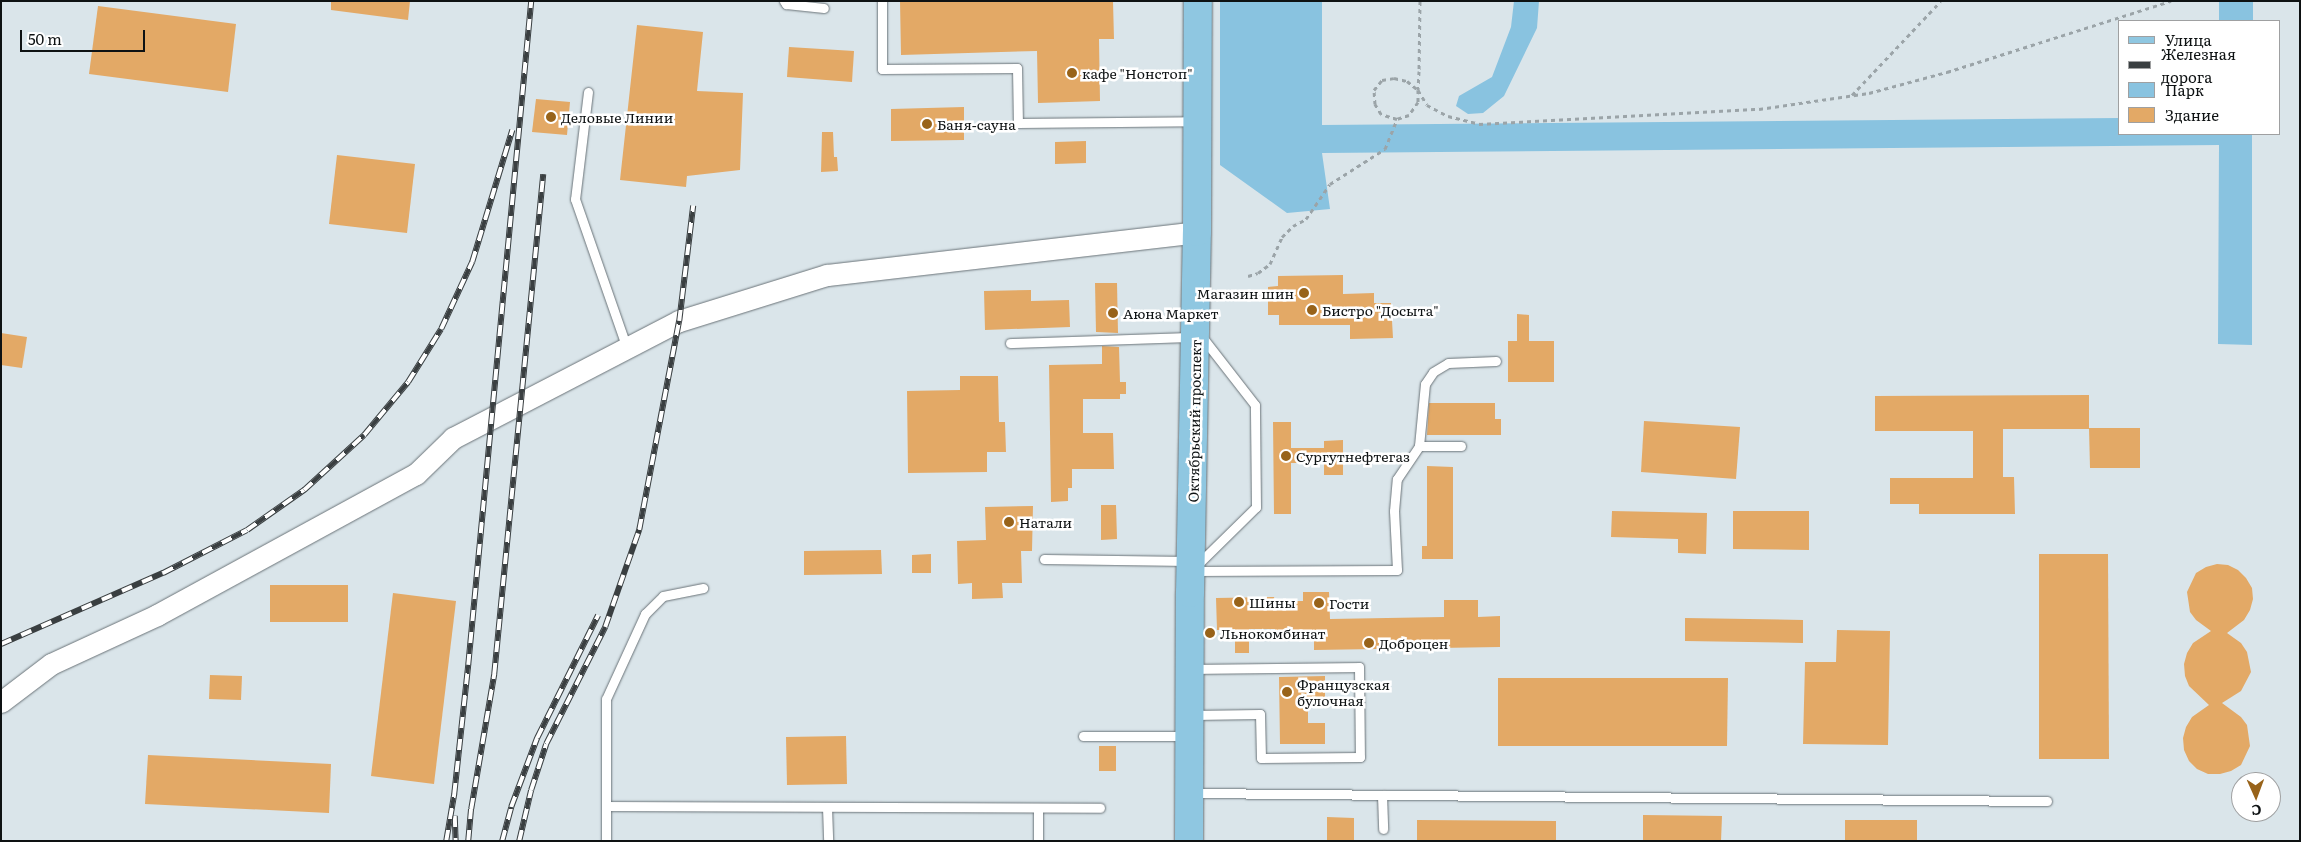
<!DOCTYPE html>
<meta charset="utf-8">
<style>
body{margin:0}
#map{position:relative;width:2301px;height:842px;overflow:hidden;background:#dae5ea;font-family:Literata,serif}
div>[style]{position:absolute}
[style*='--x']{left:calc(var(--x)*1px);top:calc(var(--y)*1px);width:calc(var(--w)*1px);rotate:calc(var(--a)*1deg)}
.green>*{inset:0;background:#89c3e0}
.building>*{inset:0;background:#e3a966}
.path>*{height:3px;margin-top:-1.5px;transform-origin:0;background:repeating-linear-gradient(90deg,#9ba4a8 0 4px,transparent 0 8px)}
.roads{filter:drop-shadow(0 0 1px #6a7378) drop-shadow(0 0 1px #6a7378)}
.service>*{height:9px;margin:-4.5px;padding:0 4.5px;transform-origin:4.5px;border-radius:4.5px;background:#fff}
.tertiary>*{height:21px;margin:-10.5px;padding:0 10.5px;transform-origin:10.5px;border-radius:10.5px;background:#fff}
.primary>*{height:28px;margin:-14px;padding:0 14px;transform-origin:14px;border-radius:14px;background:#8fc7e1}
.rail>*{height:5.5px;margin-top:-2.75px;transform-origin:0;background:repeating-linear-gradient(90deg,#fff 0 11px,#3a3f41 0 22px);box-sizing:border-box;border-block:1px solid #3a3f41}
.dots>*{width:14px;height:14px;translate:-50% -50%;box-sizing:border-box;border:2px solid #fff;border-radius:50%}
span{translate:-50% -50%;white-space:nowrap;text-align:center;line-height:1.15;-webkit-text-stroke:5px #fff;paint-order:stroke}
.poi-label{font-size:14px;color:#0e1213}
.left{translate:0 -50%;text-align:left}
.right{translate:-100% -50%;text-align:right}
.street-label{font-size:14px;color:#0e1213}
.frame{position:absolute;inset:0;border:2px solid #0e1213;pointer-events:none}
.legend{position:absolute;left:2118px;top:20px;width:162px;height:115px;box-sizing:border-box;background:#fff;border:1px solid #9fa0a1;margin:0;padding:6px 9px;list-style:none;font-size:15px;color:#0e1213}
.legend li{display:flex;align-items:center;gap:10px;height:25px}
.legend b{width:25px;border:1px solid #9fa0a1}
.north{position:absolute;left:2231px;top:772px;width:50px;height:50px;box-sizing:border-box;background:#fff;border:1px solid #9fa0a1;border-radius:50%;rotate:178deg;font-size:14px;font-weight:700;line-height:20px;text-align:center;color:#0e1213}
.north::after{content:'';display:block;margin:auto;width:18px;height:22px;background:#98631a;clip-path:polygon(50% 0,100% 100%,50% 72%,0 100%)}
.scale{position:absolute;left:20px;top:30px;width:125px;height:22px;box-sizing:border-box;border:2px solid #0e1213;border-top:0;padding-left:6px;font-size:15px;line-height:18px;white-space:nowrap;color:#0e1213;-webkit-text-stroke:4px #fff;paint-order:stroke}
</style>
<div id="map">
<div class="green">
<i style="clip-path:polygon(1220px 1px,1322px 1px,1322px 125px,2120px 118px,2120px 134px,2252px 134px,2252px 345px,2218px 344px,2219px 145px,1322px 153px,1330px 209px,1287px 213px,1220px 165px)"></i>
<i style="clip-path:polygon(1514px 1px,1539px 1px,1537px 28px,1504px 96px,1483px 113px,1468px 114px,1456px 106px,1459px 96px,1492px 77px,1511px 27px)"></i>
<i style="clip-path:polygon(2219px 1px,2253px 1px,2253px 21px,2219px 21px)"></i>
</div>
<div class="building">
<i style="clip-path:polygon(331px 1px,410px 1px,408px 20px,331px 10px)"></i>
<i style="clip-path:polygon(900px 1px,1113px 1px,1114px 39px,1099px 39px,1100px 101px,1038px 103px,1037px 51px,901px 55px)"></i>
<i style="clip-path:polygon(98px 6px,236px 24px,228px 92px,89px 74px)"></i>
<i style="clip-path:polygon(637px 25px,703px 32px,697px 91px,743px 93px,740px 170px,687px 176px,686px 187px,620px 180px)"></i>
<i style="clip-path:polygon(789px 47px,854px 51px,852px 82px,787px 77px)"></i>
<i style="clip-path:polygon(536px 99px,570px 102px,567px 135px,532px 132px)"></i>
<i style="clip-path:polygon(964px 107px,964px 140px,891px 141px,891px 109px)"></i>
<i style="clip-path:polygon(822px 132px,833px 132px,834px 157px,837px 157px,838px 171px,821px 172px)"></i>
<i style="clip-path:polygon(1086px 141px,1086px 163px,1055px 164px,1055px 142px)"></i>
<i style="clip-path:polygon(337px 155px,415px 164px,407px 233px,329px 224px)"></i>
<i style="clip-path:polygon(1343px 275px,1343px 294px,1374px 293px,1374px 303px,1391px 303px,1393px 338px,1350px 339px,1350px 325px,1279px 325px,1279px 315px,1268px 315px,1268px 287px,1278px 286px,1278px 276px)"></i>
<i style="clip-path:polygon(1095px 283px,1117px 283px,1118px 333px,1096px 332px)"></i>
<i style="clip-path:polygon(1031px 290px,1031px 301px,1069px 300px,1070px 327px,985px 330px,984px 291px)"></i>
<i style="clip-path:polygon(1517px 314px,1529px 315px,1529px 341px,1554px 341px,1554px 382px,1508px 382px,1508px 341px,1517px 341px)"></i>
<i style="clip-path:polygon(1px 333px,27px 337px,22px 368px,1px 365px)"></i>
<i style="clip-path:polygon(1102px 346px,1119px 347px,1120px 382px,1126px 382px,1126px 394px,1120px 394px,1120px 399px,1083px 399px,1083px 433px,1113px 433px,1114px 469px,1072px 469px,1072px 488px,1068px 488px,1068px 501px,1051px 502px,1049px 365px,1102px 364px)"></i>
<i style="clip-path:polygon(960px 376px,998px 376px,999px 422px,1005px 422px,1006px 452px,987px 452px,987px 472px,908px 473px,907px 391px,960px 390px)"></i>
<i style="clip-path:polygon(2089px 395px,2089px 429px,2003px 429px,2003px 477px,2014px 477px,2015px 514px,1919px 514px,1919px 504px,1890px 504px,1890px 478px,1973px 478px,1973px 431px,1875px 431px,1875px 396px)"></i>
<i style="clip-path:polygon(1429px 403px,1495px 403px,1495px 419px,1501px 419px,1501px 435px,1427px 435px)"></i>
<i style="clip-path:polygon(1644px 421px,1740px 427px,1736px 479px,1641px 472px)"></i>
<i style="clip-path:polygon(1273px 422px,1291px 422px,1291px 448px,1324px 448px,1324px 441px,1343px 440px,1343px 475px,1324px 475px,1324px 463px,1291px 463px,1291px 514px,1274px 514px)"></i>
<i style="clip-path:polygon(2089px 428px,2140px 428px,2140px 468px,2090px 468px)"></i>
<i style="clip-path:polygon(1427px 466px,1453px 467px,1453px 559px,1422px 559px,1422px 546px,1427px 546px)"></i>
<i style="clip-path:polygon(1101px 505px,1116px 505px,1117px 539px,1101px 540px)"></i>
<i style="clip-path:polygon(1033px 506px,1032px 551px,1021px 551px,1022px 583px,1002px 583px,1003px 598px,972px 599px,972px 583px,958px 584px,957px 541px,986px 540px,985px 507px)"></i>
<i style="clip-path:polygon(1612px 511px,1707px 513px,1706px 554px,1678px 553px,1678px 539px,1611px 537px)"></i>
<i style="clip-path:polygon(1733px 511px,1809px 511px,1809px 550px,1733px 549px)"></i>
<i style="clip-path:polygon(881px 550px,882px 574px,804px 575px,804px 551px)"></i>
<i style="clip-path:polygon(931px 554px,931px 573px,912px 573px,912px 555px)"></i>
<i style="clip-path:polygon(2039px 554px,2108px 554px,2109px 759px,2039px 759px)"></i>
<i style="clip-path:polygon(2217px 564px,2228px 565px,2238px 570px,2246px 578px,2252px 588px,2253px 599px,2250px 610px,2244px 620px,2227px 633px,2241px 643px,2247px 652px,2251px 672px,2241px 691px,2222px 703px,2241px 717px,2247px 725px,2250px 746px,2241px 765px,2231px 771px,2220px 774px,2208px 774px,2197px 769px,2189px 761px,2184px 750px,2183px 738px,2186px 727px,2192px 717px,2209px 705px,2189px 686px,2185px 676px,2184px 664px,2187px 653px,2193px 643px,2211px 631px,2196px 620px,2190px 612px,2187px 592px,2196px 573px,2206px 567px)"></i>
<i style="clip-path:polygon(270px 585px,348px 585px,348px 622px,270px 622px)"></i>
<i style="clip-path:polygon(1303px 592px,1329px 592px,1330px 619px,1444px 617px,1444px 600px,1478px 600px,1478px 617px,1500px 616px,1500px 647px,1314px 650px,1314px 640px,1275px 641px,1275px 629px,1249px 629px,1249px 653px,1235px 653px,1235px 629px,1217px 630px,1216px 598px,1274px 597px,1275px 601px,1303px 601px)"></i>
<i style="clip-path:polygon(393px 593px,456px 601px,434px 784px,371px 776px)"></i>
<i style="clip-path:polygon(1685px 618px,1803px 620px,1803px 643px,1685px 641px)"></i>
<i style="clip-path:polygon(1837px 630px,1890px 631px,1888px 745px,1803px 744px,1805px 662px,1836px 662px)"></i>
<i style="clip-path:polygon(210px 675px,242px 676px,241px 700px,209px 699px)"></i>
<i style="clip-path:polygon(1325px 676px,1325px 698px,1308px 698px,1308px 723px,1325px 723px,1325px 744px,1280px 744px,1279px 677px)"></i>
<i style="clip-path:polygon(1498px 678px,1728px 678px,1727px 746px,1498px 746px)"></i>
<i style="clip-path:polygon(846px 736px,847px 784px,787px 785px,786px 737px)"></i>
<i style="clip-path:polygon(1099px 746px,1116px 746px,1116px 771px,1099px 771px)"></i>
<i style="clip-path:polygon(148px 755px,331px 764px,329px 813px,145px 804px)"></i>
<i style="clip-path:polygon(1643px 815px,1722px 816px,1721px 841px,1643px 841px)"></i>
<i style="clip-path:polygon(1327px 817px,1354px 818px,1354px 841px,1327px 841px)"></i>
<i style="clip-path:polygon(1417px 820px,1556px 821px,1556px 841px,1417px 841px)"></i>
<i style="clip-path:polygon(1845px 820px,1917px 820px,1917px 841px,1845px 841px)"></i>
</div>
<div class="path">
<i style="--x:1420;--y:1;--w:70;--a:90.8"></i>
<i style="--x:1419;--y:71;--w:19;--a:93"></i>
<i style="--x:1418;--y:90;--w:12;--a:90"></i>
<i style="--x:1418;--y:102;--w:16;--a:125"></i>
<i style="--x:1409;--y:115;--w:13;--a:162"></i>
<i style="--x:1397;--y:119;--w:17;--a:-163"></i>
<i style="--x:1381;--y:114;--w:12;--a:-121"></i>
<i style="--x:1375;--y:104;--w:14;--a:-94"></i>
<i style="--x:1374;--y:90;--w:13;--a:-51"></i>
<i style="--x:1382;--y:80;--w:12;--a:-9"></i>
<i style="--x:1394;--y:78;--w:13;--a:13"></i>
<i style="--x:1407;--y:81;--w:14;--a:39"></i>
<i style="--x:1418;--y:90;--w:17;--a:59"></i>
<i style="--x:1427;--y:105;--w:24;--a:28"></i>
<i style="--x:1448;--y:116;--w:32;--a:14"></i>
<i style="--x:1479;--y:124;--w:280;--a:-3.1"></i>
<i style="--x:1759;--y:109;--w:111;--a:-8.3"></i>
<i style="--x:1869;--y:93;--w:81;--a:-15.1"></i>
<i style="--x:1947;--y:72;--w:235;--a:-17.6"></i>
<i style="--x:1852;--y:95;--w:129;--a:-46.6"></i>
<i style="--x:1248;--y:276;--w:10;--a:-17"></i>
<i style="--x:1258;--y:273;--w:15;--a:-37"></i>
<i style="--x:1270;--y:264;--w:30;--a:-66"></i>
<i style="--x:1282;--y:237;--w:16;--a:-45"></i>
<i style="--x:1293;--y:226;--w:15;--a:-28"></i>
<i style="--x:1306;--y:219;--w:42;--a:-55.6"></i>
<i style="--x:1330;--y:184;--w:65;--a:-32.5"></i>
<i style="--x:1385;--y:149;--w:32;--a:-68"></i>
</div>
<div class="roads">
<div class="service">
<i style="--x:784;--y:1;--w:4;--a:56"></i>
<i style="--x:786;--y:4;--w:38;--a:6"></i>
<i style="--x:882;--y:1;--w:68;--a:90"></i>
<i style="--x:882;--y:69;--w:135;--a:-0.4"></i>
<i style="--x:1017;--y:68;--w:55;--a:89"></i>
<i style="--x:1018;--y:123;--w:177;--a:-0.6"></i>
<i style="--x:588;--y:92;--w:108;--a:96.9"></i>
<i style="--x:575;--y:199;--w:158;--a:70.8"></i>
<i style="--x:1010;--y:343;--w:182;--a:-1.9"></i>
<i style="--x:1419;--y:446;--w:42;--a:0"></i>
<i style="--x:1044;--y:559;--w:144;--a:0.8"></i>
<i style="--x:1196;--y:566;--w:84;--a:-44.5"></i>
<i style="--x:1256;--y:507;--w:102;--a:-90.6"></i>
<i style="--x:1255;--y:405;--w:86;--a:-127.9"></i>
<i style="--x:1193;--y:571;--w:204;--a:-0.3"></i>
<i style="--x:1397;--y:570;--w:59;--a:-92.9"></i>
<i style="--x:1394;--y:511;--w:32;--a:-85"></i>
<i style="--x:1397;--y:479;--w:40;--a:-56"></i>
<i style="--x:1419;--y:446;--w:62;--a:-84.5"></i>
<i style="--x:1425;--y:384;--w:14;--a:-56"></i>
<i style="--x:1433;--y:372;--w:17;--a:-31"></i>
<i style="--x:1448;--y:363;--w:48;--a:-2.4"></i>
<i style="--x:1193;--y:669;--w:166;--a:-0.7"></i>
<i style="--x:1359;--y:667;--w:90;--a:89.4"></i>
<i style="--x:1360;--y:757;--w:99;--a:179.4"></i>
<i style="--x:1261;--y:758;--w:44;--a:-91.3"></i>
<i style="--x:1260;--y:714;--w:67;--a:179.1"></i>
<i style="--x:1083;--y:736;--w:103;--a:0"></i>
<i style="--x:1192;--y:793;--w:855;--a:0.54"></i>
<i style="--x:1382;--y:795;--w:34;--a:88"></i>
<i style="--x:606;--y:806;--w:494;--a:0.2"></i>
<i style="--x:827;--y:807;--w:34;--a:88"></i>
<i style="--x:1038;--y:808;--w:33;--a:90"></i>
<i style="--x:606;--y:841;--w:142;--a:-90"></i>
<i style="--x:606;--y:699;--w:94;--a:-65.4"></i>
<i style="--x:645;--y:614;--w:25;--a:-45"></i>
<i style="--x:663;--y:596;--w:41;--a:-11.3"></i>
</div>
<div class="tertiary">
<i style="--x:1;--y:702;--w:63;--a:-37.2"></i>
<i style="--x:51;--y:664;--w:117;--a:-24.8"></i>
<i style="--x:157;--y:615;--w:295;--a:-28.6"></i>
<i style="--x:416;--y:474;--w:52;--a:-44.2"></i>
<i style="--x:453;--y:438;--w:254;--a:-27.4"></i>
<i style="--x:679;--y:321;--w:155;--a:-17.3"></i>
<i style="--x:827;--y:275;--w:372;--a:-6.6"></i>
</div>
<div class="primary">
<i style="--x:1189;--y:841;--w:248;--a:-89.8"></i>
<i style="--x:1190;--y:593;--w:361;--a:-88.9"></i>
<i style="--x:1197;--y:232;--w:231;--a:-89.8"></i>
</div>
</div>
<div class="rail">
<i style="--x:1;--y:644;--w:177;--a:-23.7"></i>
<i style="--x:163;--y:573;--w:94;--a:-27.1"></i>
<i style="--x:247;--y:530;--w:70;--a:-35.1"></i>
<i style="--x:304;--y:490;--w:81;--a:-42.5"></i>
<i style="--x:364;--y:435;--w:69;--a:-50.3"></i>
<i style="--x:408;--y:382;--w:62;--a:-58.1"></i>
<i style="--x:441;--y:329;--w:74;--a:-65.2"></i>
<i style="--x:472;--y:262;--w:138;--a:-73.1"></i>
<i style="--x:455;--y:816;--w:25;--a:88"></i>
<i style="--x:446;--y:841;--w:48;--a:-80.3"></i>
<i style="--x:454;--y:794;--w:130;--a:-83.8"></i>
<i style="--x:468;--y:665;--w:667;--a:-84.58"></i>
<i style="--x:468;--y:841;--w:32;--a:-85"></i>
<i style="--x:471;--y:809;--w:137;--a:-80.3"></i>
<i style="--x:494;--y:674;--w:502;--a:-84.4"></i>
<i style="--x:502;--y:841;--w:35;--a:-75"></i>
<i style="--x:511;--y:807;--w:74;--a:-69.4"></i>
<i style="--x:537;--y:738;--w:137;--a:-63.6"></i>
<i style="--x:519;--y:841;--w:52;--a:-76.8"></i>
<i style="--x:531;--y:790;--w:48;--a:-71.9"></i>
<i style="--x:546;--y:744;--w:131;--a:-63.2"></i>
<i style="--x:605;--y:627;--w:103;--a:-70.7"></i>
<i style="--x:639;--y:530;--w:213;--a:-79.2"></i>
<i style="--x:679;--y:321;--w:116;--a:-83.1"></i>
</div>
<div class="dots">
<i style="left:1072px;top:73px;background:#98631a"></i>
<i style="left:551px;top:117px;background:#98631a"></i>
<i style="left:927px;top:124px;background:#98631a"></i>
<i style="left:1304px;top:293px;background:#98631a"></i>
<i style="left:1312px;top:310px;background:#98631a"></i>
<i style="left:1113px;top:313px;background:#98631a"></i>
<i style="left:1286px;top:456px;background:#98631a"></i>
<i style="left:1009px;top:522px;background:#98631a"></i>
<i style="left:1239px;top:602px;background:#98631a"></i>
<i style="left:1319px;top:603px;background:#98631a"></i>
<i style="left:1210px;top:633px;background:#98631a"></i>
<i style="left:1369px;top:643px;background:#98631a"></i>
<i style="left:1287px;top:692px;background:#98631a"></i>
</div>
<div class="poi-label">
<span class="left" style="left:1082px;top:73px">кафе "Нонстоп"</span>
<span class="left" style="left:561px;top:117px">Деловые Линии</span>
<span class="left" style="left:937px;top:124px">Баня-сауна</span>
<span class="right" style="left:1294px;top:293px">Магазин шин</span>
<span class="left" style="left:1322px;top:310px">Бистро "Досыта"</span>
<span class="left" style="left:1123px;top:313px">Аюна Маркет</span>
<span class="left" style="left:1296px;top:456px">Сургутнефтегаз</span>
<span class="left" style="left:1019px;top:522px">Натали</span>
<span class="left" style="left:1249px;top:602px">Шины</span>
<span class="left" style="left:1329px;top:603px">Гости</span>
<span class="left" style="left:1220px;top:633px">Льнокомбинат</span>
<span class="left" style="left:1379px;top:643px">Доброцен</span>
<span class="left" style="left:1297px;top:692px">Французская<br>булочная</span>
</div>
<div class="street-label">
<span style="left:1194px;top:421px;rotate:-89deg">Октябрьский проспект</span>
</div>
<div class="frame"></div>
<ul class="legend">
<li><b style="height:6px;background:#8fc7e1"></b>Улица</li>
<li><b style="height:6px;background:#3a3f41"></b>Железная дорога</li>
<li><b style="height:14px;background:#89c3e0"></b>Парк</li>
<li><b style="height:14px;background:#e3a966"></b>Здание</li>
</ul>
<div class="north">С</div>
<div class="scale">50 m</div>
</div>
